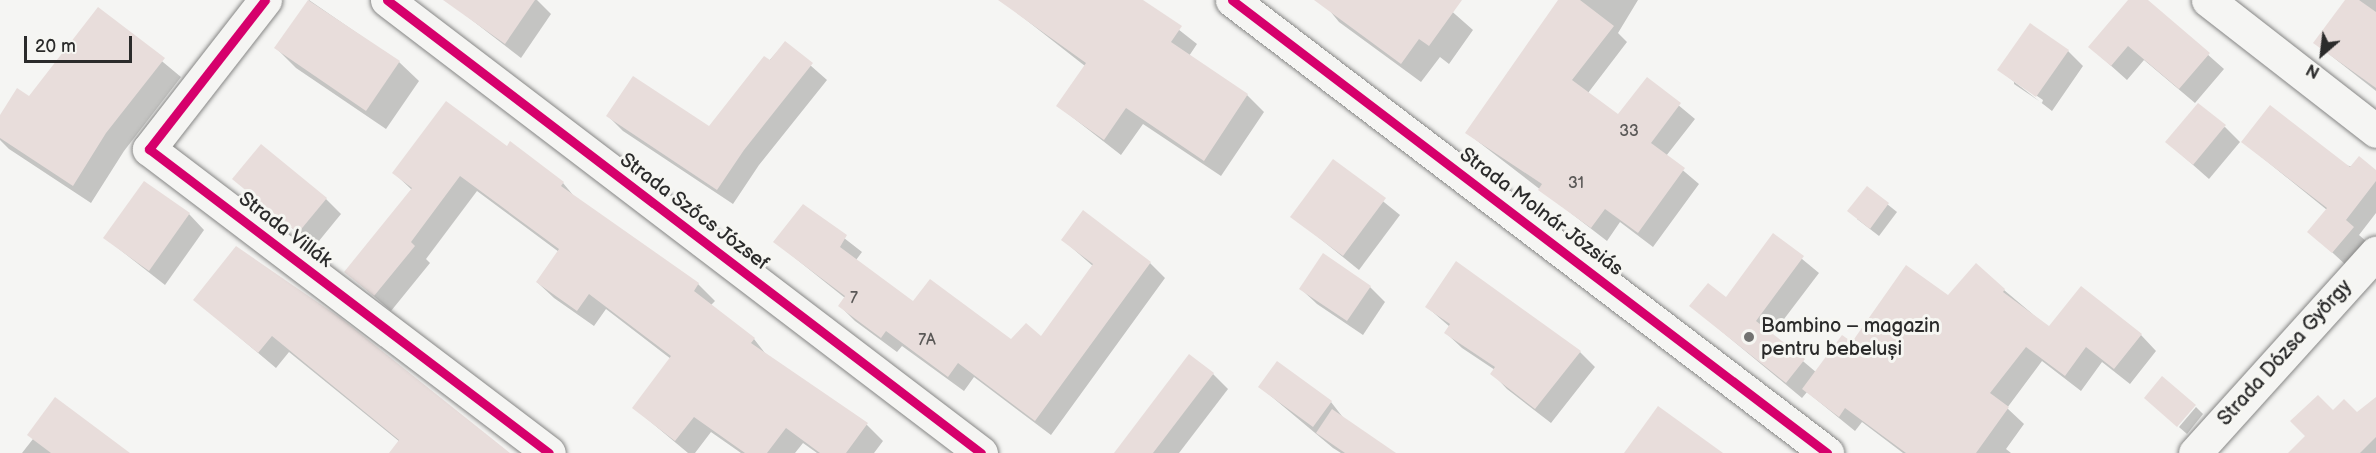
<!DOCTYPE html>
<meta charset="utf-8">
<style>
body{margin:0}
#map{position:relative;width:2376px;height:453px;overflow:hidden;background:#f5f5f3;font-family:"Balsamiq Sans",sans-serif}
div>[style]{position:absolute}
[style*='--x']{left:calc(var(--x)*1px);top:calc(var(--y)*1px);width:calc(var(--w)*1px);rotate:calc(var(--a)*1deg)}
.shadow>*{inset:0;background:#0003}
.building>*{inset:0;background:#e8dddb}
.roads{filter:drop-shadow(0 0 2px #868685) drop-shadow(0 0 2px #868685)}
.minor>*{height:33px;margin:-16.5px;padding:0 16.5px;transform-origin:16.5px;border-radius:16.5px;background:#f5f5f3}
.major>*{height:33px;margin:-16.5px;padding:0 16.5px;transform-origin:16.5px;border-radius:16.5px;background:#f5f5f3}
.cycleway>*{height:9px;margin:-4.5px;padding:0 4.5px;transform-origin:4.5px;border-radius:4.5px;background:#d6006c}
.dots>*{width:16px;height:16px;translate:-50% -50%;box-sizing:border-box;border:3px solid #f6f6f2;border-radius:50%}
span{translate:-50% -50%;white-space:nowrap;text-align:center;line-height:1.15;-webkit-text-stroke:6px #f6f6f2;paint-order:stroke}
.number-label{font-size:16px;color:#5a5857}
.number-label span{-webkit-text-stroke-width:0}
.street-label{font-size:20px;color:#2b2b2b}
.poi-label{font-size:20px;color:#2b2b2b}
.left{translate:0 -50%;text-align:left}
.north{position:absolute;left:2292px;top:24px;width:60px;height:60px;-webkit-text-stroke:4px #f6f6f2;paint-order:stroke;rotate:208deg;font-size:16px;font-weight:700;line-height:24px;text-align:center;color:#2b2b2b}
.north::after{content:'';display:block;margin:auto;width:21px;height:27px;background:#2b2b2b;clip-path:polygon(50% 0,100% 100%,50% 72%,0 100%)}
.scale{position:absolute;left:24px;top:36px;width:108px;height:27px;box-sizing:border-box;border:3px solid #2b2b2b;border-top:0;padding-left:8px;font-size:18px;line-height:21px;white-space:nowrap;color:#2b2b2b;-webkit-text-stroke:4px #f6f6f2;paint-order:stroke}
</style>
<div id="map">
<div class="shadow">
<i style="clip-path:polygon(309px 0,399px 62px,419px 81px,386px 129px,296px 68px,276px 48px)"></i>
<i style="clip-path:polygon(474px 0,537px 0,551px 14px,521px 58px,464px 14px)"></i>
<i style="clip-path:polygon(1024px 0,1141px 0,1197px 44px,1189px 56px,1247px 95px,1264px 112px,1221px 176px,1143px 124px,1121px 155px,1058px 106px,1085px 66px,1016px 12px)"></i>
<i style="clip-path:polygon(1321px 0,1439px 0,1473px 30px,1449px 64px,1440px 57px,1421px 82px,1339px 22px)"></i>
<i style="clip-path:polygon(1560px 0,1638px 0,1618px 33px,1627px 42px,1588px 93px,1618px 116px,1647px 79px,1695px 119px,1666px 156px,1699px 184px,1653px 247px,1620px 222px,1607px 241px,1467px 133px)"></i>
<i style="clip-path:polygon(2130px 0,2146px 0,2224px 69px,2195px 103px,2144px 60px,2127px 80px,2090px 47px)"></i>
<i style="clip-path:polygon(2347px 0,2376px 0,2376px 91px,2315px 43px)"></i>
<i style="clip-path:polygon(99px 9px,181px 77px,124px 151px,91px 203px,9px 149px,0 140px,0 118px,29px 98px)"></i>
<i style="clip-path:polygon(785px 43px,827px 80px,759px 165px,733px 204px,623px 131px,608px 116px,709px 128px)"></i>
<i style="clip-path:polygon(evenodd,2068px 51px,2083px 66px,2052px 111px,1999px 70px,2068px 51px,2014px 80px,2043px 100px,2042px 103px,2014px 84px,2014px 80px)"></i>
<i style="clip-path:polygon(2225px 127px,2240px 142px,2209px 179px,2167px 142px)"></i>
<i style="clip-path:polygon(2243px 142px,2376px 172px,2376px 213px,2359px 235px,2367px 242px,2347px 266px,2309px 231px,2327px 210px)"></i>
<i style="clip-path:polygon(507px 148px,563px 183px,578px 201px,698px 284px,715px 301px,710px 306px,754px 339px,768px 357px,867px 425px,883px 441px,874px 453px,817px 453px,803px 443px,795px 453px,741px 453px,711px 432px,695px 453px,688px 453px,634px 408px,671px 359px,606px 309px,594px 326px,554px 298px,537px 282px,559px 252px,477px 191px,426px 259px,430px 263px,391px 311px,346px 272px,412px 190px,394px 173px)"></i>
<i style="clip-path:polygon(1333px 161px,1400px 215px,1359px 270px,1292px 216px)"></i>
<i style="clip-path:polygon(235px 179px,326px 199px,341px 214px,314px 247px)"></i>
<i style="clip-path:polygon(1867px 188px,1897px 212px,1879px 236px,1857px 219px)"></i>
<i style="clip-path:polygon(803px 206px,862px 252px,856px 260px,913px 303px,1011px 341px,1041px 339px,1094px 267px,1063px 240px,1150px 263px,1165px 278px,1051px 435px,974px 377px,964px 391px,902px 346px,897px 352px,855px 321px,840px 306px,845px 298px,775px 242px)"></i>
<i style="clip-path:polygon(189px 214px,204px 230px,165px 285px,105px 238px)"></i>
<i style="clip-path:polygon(1773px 235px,1819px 273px,1772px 335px,1817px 373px,1852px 344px,1949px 297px,2004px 290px,2049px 328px,2141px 335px,2156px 351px,2130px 384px,2102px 362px,2081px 391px,2042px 361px,2007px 408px,2024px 424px,2006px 449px,2011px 453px,1903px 453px,1862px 422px,1855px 431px,1807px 392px,1802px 398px,1691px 306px,1727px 299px)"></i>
<i style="clip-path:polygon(237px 248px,507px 453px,399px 453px,400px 442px,289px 352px,276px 368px,195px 300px)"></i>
<i style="clip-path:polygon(1370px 287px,1385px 302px,1363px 335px,1317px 304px,1301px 289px)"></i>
<i style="clip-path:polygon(1427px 307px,1580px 352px,1595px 367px,1551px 423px,1507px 389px,1492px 373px,1495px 370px,1462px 348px,1446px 333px,1450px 327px)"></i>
<i style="clip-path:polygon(1278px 363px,1331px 402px,1345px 420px,1393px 453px,1341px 453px,1333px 448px,1260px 387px)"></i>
<i style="clip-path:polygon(1213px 374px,1228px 389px,1179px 453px,1116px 453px)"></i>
<i style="clip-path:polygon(2376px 399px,2376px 453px,2290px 453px,2333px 412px,2357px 414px)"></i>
<i style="clip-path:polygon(2196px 407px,2203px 414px,2187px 434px,2179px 427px)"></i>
<i style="clip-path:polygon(33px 439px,123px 453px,22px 453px)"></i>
</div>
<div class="building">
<i style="clip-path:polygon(308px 0,400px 61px,366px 111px,274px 48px)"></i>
<i style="clip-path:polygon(443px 0,535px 0,505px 44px)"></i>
<i style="clip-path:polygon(998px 0,1143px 0,1182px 26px,1171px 42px,1248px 94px,1204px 161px,1126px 108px,1104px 140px,1056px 106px,1086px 63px)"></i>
<i style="clip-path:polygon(1314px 0,1462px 0,1429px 46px,1419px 39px,1401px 64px)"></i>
<i style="clip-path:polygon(1558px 0,1580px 0,1614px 26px,1572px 80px,1618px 114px,1647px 77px,1681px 103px,1651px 143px,1685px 168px,1638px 233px,1605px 209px,1591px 228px,1538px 190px,1542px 184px,1465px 133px)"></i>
<i style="clip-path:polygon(2128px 0,2148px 0,2210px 53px,2179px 89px,2128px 46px,2111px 66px,2088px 47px)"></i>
<i style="clip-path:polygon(2345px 0,2359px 0,2376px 12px,2376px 88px,2313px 43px)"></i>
<i style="clip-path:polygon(98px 7px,165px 58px,106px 133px,73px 186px,0 138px,0 115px,17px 88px,29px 96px)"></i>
<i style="clip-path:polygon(2030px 23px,2069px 50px,2036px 97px,1997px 70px)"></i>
<i style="clip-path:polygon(785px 41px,813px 63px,744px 150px,717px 190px,606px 116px,633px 76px,709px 126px,764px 56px,770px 60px)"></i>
<i style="clip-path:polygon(446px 101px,507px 146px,510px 141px,564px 182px,561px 186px,699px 283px,694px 291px,755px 338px,751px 343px,868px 423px,846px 453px,820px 453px,786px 428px,767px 453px,745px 453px,694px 417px,675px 441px,632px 408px,671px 356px,589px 294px,577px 311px,536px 282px,559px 249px,460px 176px,411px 242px,415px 246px,374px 296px,344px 272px,412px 188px,392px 173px)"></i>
<i style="clip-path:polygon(2198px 103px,2226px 125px,2193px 165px,2165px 142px)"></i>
<i style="clip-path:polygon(2270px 105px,2350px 167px,2359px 156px,2376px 170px,2376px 181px,2346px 220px,2354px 227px,2332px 253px,2307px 232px,2327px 208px,2241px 142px)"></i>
<i style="clip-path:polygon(261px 144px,327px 198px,298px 233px,232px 179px)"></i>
<i style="clip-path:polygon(1333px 159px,1386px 198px,1343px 256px,1290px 217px)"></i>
<i style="clip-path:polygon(144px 181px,190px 213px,149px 271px,103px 238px)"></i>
<i style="clip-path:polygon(1867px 186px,1889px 203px,1870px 229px,1847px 211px)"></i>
<i style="clip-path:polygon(803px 204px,847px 235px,840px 247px,913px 301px,930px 279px,1011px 339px,1026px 323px,1041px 336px,1093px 264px,1061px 240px,1083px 210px,1151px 262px,1035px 421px,958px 363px,948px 377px,886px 331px,881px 338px,838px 306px,845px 296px,773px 242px)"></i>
<i style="clip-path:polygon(1773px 233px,1804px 256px,1756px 321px,1805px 359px,1786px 383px,1689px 306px,1708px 283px,1726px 297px)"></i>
<i style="clip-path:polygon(236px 246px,342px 319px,510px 453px,389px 453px,399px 440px,272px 336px,258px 353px,193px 300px)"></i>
<i style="clip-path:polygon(1323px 253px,1371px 286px,1347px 321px,1299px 289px)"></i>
<i style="clip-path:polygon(1456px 261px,1581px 351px,1535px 409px,1490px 374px,1495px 367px,1444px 333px,1450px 324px,1425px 307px)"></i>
<i style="clip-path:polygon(1976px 263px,2005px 289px,2003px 292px,2049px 326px,2081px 286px,2142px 334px,2114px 369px,2086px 347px,2065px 376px,2026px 347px,1990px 393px,2009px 407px,1976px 453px,1906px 453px,1845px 408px,1839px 417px,1802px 389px,1842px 335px,1852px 342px,1906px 265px,1948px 295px)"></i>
<i style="clip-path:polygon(1189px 354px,1214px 373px,1153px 453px,1114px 453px)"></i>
<i style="clip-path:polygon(1277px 361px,1332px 401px,1313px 427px,1258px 387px)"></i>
<i style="clip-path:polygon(2162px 376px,2196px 405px,2177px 427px,2144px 398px)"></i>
<i style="clip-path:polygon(2318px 395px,2333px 410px,2344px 399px,2357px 412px,2376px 397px,2376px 437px,2360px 453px,2288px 453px,2305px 436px,2290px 421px)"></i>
<i style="clip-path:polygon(55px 397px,130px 453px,51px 453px,27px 435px)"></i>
<i style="clip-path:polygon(1658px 406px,1723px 453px,1624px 453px)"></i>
<i style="clip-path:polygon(1332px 409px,1396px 453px,1345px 453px,1316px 433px)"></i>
</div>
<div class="roads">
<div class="minor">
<i style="--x:265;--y:0;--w:189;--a:127.9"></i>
<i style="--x:149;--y:149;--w:502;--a:37.23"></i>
<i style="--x:387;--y:0;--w:747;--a:37.33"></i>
<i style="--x:1232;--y:0;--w:748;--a:37.28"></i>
<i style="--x:2208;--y:0;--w:213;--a:37.9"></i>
</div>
<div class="major">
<i style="--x:2195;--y:453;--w:270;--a:-47.9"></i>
</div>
</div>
<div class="cycleway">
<i style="--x:265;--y:0;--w:189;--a:127.9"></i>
<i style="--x:149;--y:149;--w:502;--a:37.23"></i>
<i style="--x:387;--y:0;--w:747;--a:37.33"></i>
<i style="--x:1232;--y:0;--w:748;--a:37.28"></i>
</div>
<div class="dots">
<i style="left:1749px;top:337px;background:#727271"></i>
</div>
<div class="number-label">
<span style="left:1629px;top:132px">33</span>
<span style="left:1576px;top:184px">31</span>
<span style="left:854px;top:299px">7</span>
<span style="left:927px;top:341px">7A</span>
</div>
<div class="street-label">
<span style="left:694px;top:212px;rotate:37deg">Strada Szőcs József</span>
<span style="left:1541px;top:212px;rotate:37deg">Strada Molnár Józsiás</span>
<span style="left:285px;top:230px;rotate:37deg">Strada Villák</span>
<span style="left:2285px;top:353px;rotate:-48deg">Strada Dózsa György</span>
</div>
<div class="poi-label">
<span class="left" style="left:1761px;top:338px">Bambino – magazin<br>pentru bebeluși</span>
</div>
<div class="north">N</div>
<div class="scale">20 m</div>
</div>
